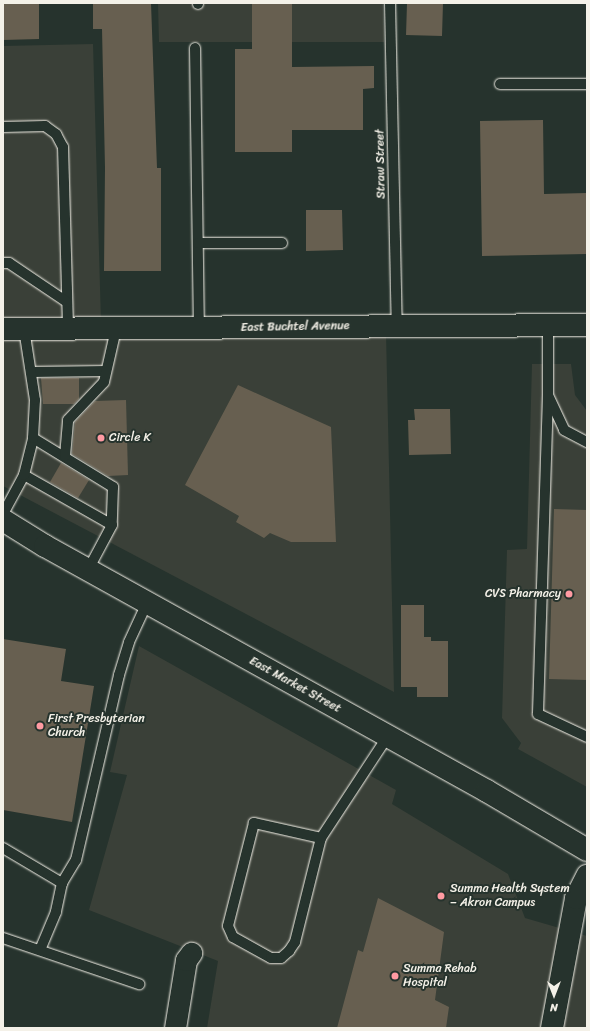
<!DOCTYPE html>
<meta charset="utf-8">
<style>
body{margin:0}
#map{position:relative;width:590px;height:1031px;overflow:hidden;background:#26332d;font-family:Sriracha,sans-serif}
div>[style]{position:absolute}
[style*='--x']{left:calc(var(--x)*1px);top:calc(var(--y)*1px);width:calc(var(--w)*1px);rotate:calc(var(--a)*1deg)}
.built>*{inset:0;background:#3a4038}
.building>*{inset:0;background:#675f50}
.roads{filter:drop-shadow(0 0 1px #f4f1e8) drop-shadow(0 0 1px #f4f1e8)}
.lane>*{height:10px;margin:-5px;padding:0 5px;transform-origin:5px;border-radius:5px;background:#26332d}
.street>*{height:21px;margin:-10.5px;padding:0 10.5px;transform-origin:10.5px;border-radius:10.5px;background:#26332d}
.secondary>*{height:22px;margin:-11px;padding:0 11px;transform-origin:11px;border-radius:11px;background:#26332d}
.primary>*{height:22px;margin:-11px;padding:0 11px;transform-origin:11px;border-radius:11px;background:#26332d}
.dots>*{width:11px;height:11px;translate:-50% -50%;box-sizing:border-box;border:2px solid #26332d;border-radius:50%}
span{translate:-50% -50%;white-space:nowrap;text-align:center;line-height:1.15;-webkit-text-stroke:4px #26332d;paint-order:stroke}
.street-label{font-size:12px;color:#f4f1e8}
.poi-label{font-size:12px;color:#f4f1e8}
.left{translate:0 -50%;text-align:left}
.right{translate:-100% -50%;text-align:right}
.frame{position:absolute;inset:0;border:4px solid #f4f1e8;pointer-events:none}
.north{position:absolute;left:534px;top:975px;width:40px;height:40px;-webkit-text-stroke:3px #26332d;paint-order:stroke;rotate:180deg;font-size:11px;font-weight:700;line-height:16px;text-align:center;color:#f4f1e8}
.north::after{content:'';display:block;margin:auto;width:14px;height:18px;background:#f4f1e8;clip-path:polygon(50% 0,100% 100%,50% 72%,0 100%)}
</style>
<div id="map">
<div class="built">
<i style="clip-path:polygon(158px 3px,383px 3px,384px 42px,159px 42px)"></i>
<i style="clip-path:polygon(93px 44px,101px 322px,3px 322px,3px 46px)"></i>
<i style="clip-path:polygon(386px 333px,394px 692px,3px 486px,3px 336px)"></i>
<i style="clip-path:polygon(532px 364px,571px 364px,575px 395px,587px 411px,587px 787px,518px 749px,521px 743px,502px 718px,507px 550px,527px 549px)"></i>
<i style="clip-path:polygon(139px 646px,396px 790px,392px 804px,508px 874px,525px 918px,587px 936px,587px 1028px,207px 1028px,218px 961px,89px 910px,127px 775px,110px 772px)"></i>
</div>
<div class="building">
<i style="clip-path:polygon(3px 3px,39px 3px,39px 39px,3px 40px)"></i>
<i style="clip-path:polygon(93px 3px,151px 3px,157px 168px,161px 168px,161px 271px,104px 271px,105px 168px,102px 29px,93px 29px)"></i>
<i style="clip-path:polygon(252px 3px,292px 3px,292px 67px,374px 66px,374px 88px,363px 89px,363px 130px,292px 130px,292px 152px,235px 152px,235px 49px,252px 49px)"></i>
<i style="clip-path:polygon(407px 3px,443px 3px,442px 36px,406px 35px)"></i>
<i style="clip-path:polygon(543px 120px,544px 194px,587px 193px,587px 254px,482px 256px,480px 121px)"></i>
<i style="clip-path:polygon(306px 210px,342px 210px,343px 250px,306px 251px)"></i>
<i style="clip-path:polygon(41px 378px,79px 378px,79px 399px,74px 404px,43px 404px)"></i>
<i style="clip-path:polygon(238px 385px,331px 427px,336px 542px,291px 542px,270px 533px,264px 538px,236px 522px,239px 516px,185px 485px)"></i>
<i style="clip-path:polygon(126px 400px,128px 475px,108px 476px,72px 454px,75px 422px,95px 401px)"></i>
<i style="clip-path:polygon(414px 409px,450px 409px,451px 454px,409px 455px,408px 420px,415px 420px)"></i>
<i style="clip-path:polygon(61px 463px,89px 480px,78px 498px,50px 482px)"></i>
<i style="clip-path:polygon(554px 509px,587px 510px,587px 680px,549px 679px)"></i>
<i style="clip-path:polygon(401px 605px,424px 605px,424px 637px,431px 637px,431px 641px,448px 641px,448px 697px,417px 697px,417px 687px,401px 687px)"></i>
<i style="clip-path:polygon(3px 639px,66px 649px,61px 681px,94px 686px,72px 822px,3px 810px)"></i>
<i style="clip-path:polygon(378px 898px,444px 932px,435px 1000px,449px 1007px,446px 1028px,337px 1028px,358px 950px,363px 952px)"></i>
</div>
<div class="roads">
<div class="lane">
<i style="--x:198;--y:3;--w:1;--a:90"></i>
<i style="--x:390;--y:3;--w:322;--a:88.8"></i>
<i style="--x:195;--y:48;--w:281;--a:89.2"></i>
<i style="--x:500;--y:84;--w:87;--a:0"></i>
<i style="--x:3;--y:127;--w:42;--a:-1.4"></i>
<i style="--x:45;--y:126;--w:14;--a:36"></i>
<i style="--x:56;--y:134;--w:15;--a:62"></i>
<i style="--x:63;--y:147;--w:182;--a:88.4"></i>
<i style="--x:198;--y:243;--w:84;--a:0"></i>
<i style="--x:3;--y:263;--w:6;--a:0"></i>
<i style="--x:9;--y:263;--w:70;--a:33.9"></i>
<i style="--x:548;--y:325;--w:70;--a:90"></i>
<i style="--x:548;--y:395;--w:38;--a:65"></i>
<i style="--x:564;--y:430;--w:26;--a:28"></i>
<i style="--x:32;--y:372;--w:74;--a:-0.8"></i>
<i style="--x:548;--y:395;--w:319;--a:91.8"></i>
<i style="--x:538;--y:714;--w:54;--a:25.1"></i>
<i style="--x:33;--y:438;--w:94;--a:31.5"></i>
<i style="--x:113;--y:487;--w:38;--a:92"></i>
<i style="--x:112;--y:525;--w:51;--a:118.1"></i>
<i style="--x:65;--y:456;--w:36;--a:-85"></i>
<i style="--x:68;--y:420;--w:52;--a:-46.5"></i>
<i style="--x:104;--y:382;--w:54;--a:-77.2"></i>
<i style="--x:24;--y:475;--w:101;--a:29.6"></i>
<i style="--x:3;--y:514;--w:44;--a:-61.7"></i>
<i style="--x:24;--y:475;--w:38;--a:-76"></i>
<i style="--x:33;--y:438;--w:38;--a:-87"></i>
<i style="--x:35;--y:400;--w:72;--a:-98.8"></i>
<i style="--x:321;--y:838;--w:69;--a:-167.4"></i>
<i style="--x:254;--y:823;--w:106;--a:104.2"></i>
<i style="--x:228;--y:926;--w:12;--a:66"></i>
<i style="--x:233;--y:937;--w:43;--a:28.9"></i>
<i style="--x:271;--y:958;--w:10;--a:0"></i>
<i style="--x:281;--y:958;--w:11;--a:-41"></i>
<i style="--x:289;--y:951;--w:11;--a:-56"></i>
<i style="--x:295;--y:942;--w:107;--a:-76"></i>
<i style="--x:321;--y:838;--w:122;--a:-56.7"></i>
<i style="--x:3;--y:848;--w:69;--a:30.7"></i>
<i style="--x:62;--y:883;--w:30;--a:102"></i>
<i style="--x:56;--y:912;--w:41;--a:112.8"></i>
<i style="--x:62;--y:883;--w:27;--a:-59"></i>
<i style="--x:76;--y:860;--w:190;--a:-76.9"></i>
<i style="--x:119;--y:675;--w:34;--a:-73"></i>
<i style="--x:129;--y:642;--w:43;--a:-65.2"></i>
<i style="--x:3;--y:938;--w:144;--a:18.7"></i>
</div>
<div class="street">
<i style="--x:175;--y:1028;--w:69;--a:-80.8"></i>
<i style="--x:186;--y:960;--w:9;--a:-54"></i>
</div>
<div class="secondary">
<i style="--x:3;--y:329;--w:584;--a:-0.39"></i>
<i style="--x:552;--y:1028;--w:132;--a:-79.5"></i>
<i style="--x:576;--y:898;--w:25;--a:-63"></i>
</div>
<div class="primary">
<i style="--x:3;--y:520;--w:49;--a:31.8"></i>
<i style="--x:45;--y:546;--w:505;--a:29"></i>
<i style="--x:487;--y:791;--w:116;--a:30.5"></i>
</div>
</div>
<div class="dots">
<i style="left:101px;top:438px;background:#ff9aa2"></i>
<i style="left:569px;top:594px;background:#ff9aa2"></i>
<i style="left:40px;top:726px;background:#ff9aa2"></i>
<i style="left:441px;top:896px;background:#ff9aa2"></i>
<i style="left:395px;top:976px;background:#ff9aa2"></i>
</div>
<div class="street-label">
<span style="left:381px;top:164px;rotate:-91deg">Straw Street</span>
<span style="left:295px;top:327px;rotate:-1deg">East Buchtel Avenue</span>
<span style="left:295px;top:685px;rotate:29deg">East Market Street</span>
</div>
<div class="poi-label">
<span class="left" style="left:109px;top:438px">Circle K</span>
<span class="right" style="left:561px;top:594px">CVS Pharmacy</span>
<span class="left" style="left:48px;top:726px">First Presbyterian<br>Church</span>
<span class="left" style="left:450px;top:896px">Summa Health System<br>– Akron Campus</span>
<span class="left" style="left:403px;top:976px">Summa Rehab<br>Hospital</span>
</div>
<div class="frame"></div>
<div class="north">N</div>
</div>
